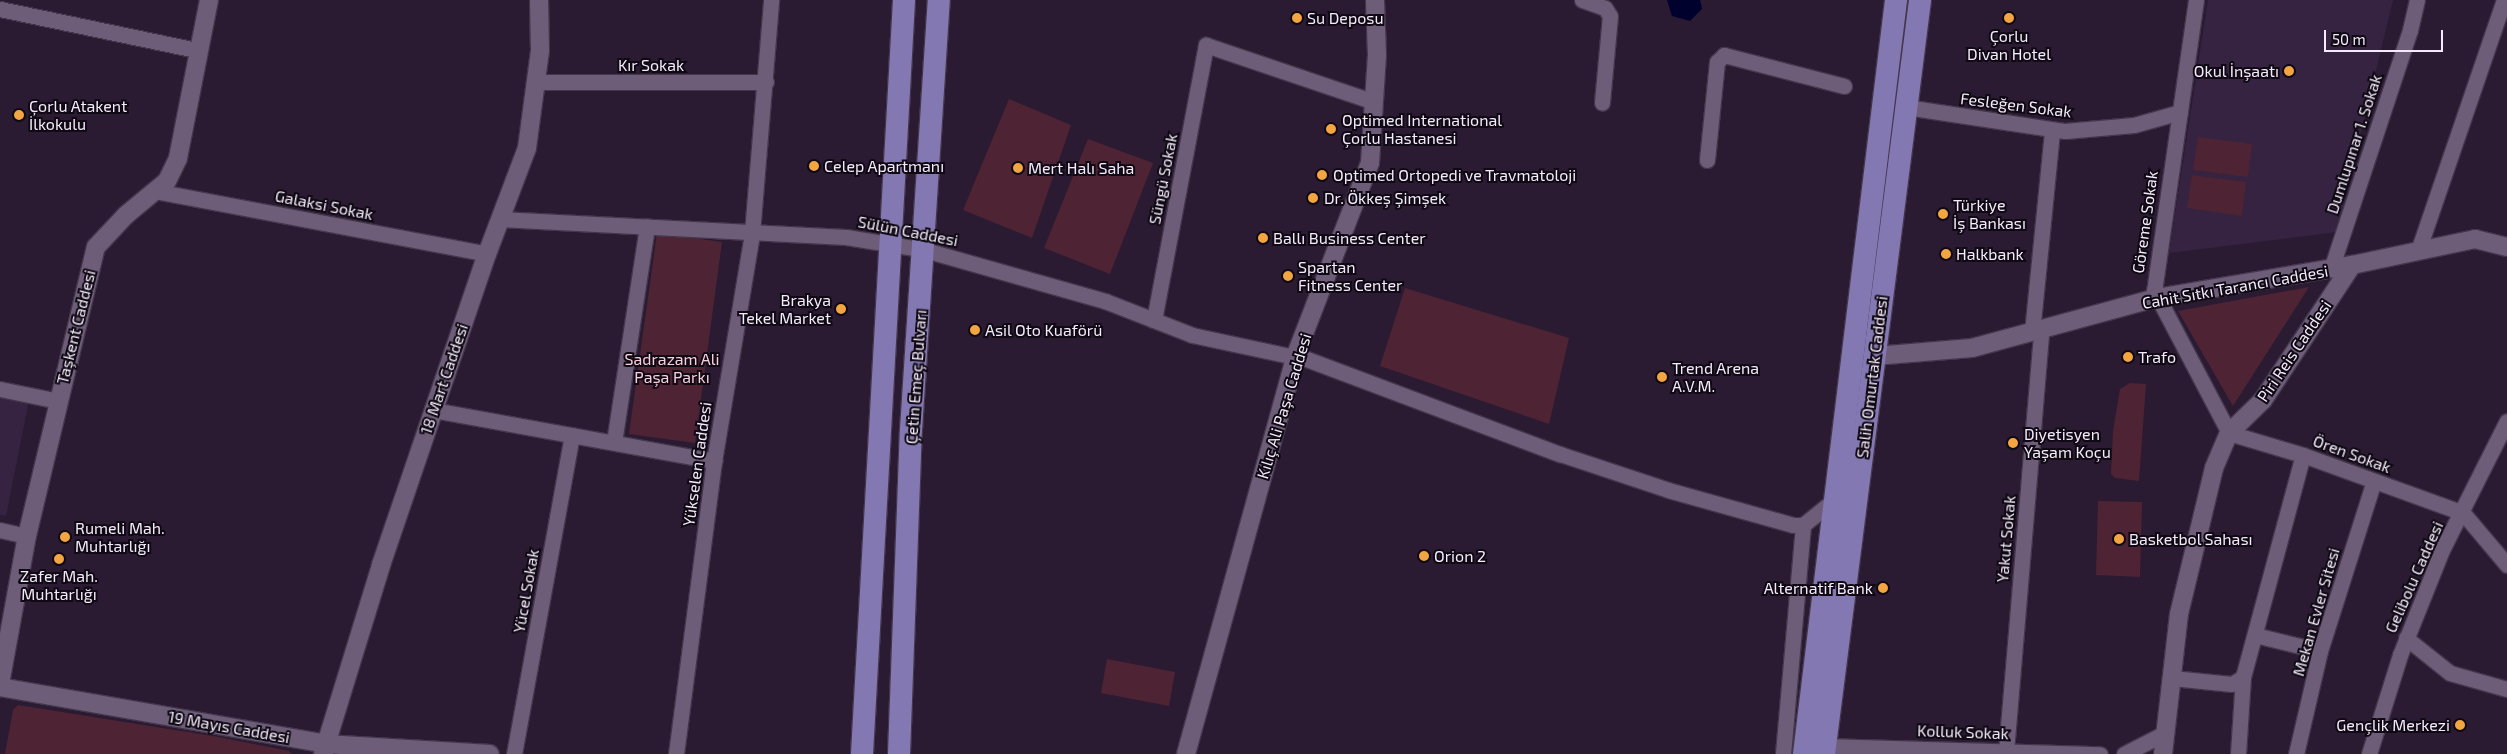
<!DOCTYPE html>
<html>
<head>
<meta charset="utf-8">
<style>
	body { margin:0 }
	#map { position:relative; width:2507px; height:754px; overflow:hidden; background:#2a1b33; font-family:"Exo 2",sans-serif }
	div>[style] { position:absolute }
	.built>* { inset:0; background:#352341 }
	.green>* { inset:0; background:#4e2333 }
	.water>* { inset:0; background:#00012d }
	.roads { filter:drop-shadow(1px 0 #44374c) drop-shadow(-1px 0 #44374c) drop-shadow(0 1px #44374c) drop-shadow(0 -1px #44374c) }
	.minor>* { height:15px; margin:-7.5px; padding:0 7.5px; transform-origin:7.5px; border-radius:7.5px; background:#6d5d79 }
	.tertiary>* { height:18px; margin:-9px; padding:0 9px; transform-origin:9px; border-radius:9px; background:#6d5d79 }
	.primary>* { height:22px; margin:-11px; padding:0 11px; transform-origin:11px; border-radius:11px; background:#8478b3 }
	.dots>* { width:14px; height:14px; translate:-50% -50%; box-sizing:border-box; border:2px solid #0f0913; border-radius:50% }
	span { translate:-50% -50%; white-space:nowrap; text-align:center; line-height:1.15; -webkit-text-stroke:4px #0f0913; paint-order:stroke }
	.poi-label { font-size:16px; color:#f4eafb }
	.left { translate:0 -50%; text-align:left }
	.right { translate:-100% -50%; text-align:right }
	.street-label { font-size:16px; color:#f4eafb }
	.park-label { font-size:16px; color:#f8cfdb }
	.scale { position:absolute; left:2324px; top:30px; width:119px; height:22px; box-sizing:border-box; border:2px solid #f4eafb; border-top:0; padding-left:6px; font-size:15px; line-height:18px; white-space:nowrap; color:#f4eafb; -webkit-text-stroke:4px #0f0913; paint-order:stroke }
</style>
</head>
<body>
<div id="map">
	<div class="built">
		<div style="clip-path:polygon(2208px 0,2393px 0,2337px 232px,2169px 253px)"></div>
		<div style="clip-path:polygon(0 394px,29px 400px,6px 516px,0 515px)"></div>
	</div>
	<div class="green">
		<div style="clip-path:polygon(1009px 99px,1071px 125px,1032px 238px,963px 210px)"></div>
		<div style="clip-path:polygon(2198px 137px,2252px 144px,2248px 177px,2193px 170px)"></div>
		<div style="clip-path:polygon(1088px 139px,1153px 163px,1110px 274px,1044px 248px)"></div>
		<div style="clip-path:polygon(2192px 175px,2246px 182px,2242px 216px,2187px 208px)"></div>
		<div style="clip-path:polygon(657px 233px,722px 242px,695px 443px,629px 434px)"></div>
		<div style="clip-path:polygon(2309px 287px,2233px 406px,2178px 311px)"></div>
		<div style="clip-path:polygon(1405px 288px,1569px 338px,1549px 424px,1380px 366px)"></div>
		<div style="clip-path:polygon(2130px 383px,2146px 384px,2139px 481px,2115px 478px,2111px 474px,2113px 431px,2120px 389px)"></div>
		<div style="clip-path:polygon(2098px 501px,2142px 502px,2140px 577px,2096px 575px)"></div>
		<div style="clip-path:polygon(1107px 659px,1175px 672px,1169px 706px,1101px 693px)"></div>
		<div style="clip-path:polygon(18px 705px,219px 737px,289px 751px,292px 754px,5px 754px,13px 710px)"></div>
	</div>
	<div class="water">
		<div style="clip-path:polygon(1667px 0,1700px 0,1702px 9px,1690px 21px,1672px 16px)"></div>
	</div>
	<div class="roads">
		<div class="minor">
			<div style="left:1582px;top:0;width:24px;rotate:19deg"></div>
			<div style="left:1605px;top:8px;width:9px;rotate:58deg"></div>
			<div style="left:1610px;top:16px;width:87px;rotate:95.3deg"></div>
			<div style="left:2196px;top:0;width:293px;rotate:98.2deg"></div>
			<div style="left:2154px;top:290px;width:161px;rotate:62.3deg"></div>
			<div style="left:2229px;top:433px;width:77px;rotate:16.6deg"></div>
			<div style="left:2303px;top:455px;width:170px;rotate:19.9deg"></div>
			<div style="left:2463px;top:513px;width:68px;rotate:49.8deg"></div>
			<div style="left:0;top:9px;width:201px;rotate:11.8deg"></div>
			<div style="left:536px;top:82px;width:230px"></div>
			<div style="left:1906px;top:107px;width:161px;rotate:8.6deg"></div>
			<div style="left:2065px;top:131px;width:69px;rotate:-5deg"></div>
			<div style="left:2134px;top:125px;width:48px;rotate:-15.8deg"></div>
			<div style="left:1707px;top:160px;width:99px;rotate:-84.2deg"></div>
			<div style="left:1717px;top:62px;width:10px;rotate:-45deg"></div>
			<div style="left:1724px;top:55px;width:124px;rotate:14.5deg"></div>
			<div style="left:155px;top:191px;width:338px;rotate:10.7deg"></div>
			<div style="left:500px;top:219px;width:346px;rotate:3deg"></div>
			<div style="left:846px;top:237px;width:80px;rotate:9.3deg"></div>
			<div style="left:925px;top:250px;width:187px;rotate:15.8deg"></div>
			<div style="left:1105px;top:301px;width:93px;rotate:21.3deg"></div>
			<div style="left:1192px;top:335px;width:105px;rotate:12.1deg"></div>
			<div style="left:2418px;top:251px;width:265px;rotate:-71.1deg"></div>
			<div style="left:2331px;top:269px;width:252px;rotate:-71.7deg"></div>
			<div style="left:2410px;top:30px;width:31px;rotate:-77deg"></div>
			<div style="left:1154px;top:320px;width:280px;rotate:-79.3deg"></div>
			<div style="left:1206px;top:45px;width:177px;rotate:18.7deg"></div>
			<div style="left:2032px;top:332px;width:203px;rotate:-84.3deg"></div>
			<div style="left:1296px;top:355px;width:282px;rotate:20.6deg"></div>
			<div style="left:1560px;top:454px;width:114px;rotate:18.4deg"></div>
			<div style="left:1668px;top:490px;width:130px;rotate:15.6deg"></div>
			<div style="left:1793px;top:525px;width:10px"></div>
			<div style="left:1803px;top:525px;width:38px;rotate:-39deg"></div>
			<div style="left:0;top:389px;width:59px;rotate:11.7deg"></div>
			<div style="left:433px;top:410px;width:286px;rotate:10.3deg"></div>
			<div style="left:614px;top:442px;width:218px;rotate:-81.3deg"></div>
			<div style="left:0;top:530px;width:28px;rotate:13deg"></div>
			<div style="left:2255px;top:635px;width:67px;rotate:13.8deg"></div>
			<div style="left:2406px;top:638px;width:56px;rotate:38.5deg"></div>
			<div style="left:2450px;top:673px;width:59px;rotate:15.7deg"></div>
			<div style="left:2172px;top:678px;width:60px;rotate:5.7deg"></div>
			<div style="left:2232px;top:684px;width:13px;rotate:-32deg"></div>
			<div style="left:2243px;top:677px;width:230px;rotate:-74.9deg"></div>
			<div style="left:1825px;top:746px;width:275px;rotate:1.7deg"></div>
			<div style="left:2006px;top:751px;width:421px;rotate:-85.2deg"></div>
			<div style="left:514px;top:754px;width:324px;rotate:-79.7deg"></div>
			<div style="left:676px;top:754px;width:295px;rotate:-82.6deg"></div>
			<div style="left:714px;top:461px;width:231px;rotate:-80.5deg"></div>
			<div style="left:752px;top:233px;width:234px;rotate:-85.3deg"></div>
			<div style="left:1783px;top:754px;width:230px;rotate:-85deg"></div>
			<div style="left:2124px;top:754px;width:46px;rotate:-27.1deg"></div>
			<div style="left:2238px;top:754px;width:77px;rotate:-86.3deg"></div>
			<div style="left:2296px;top:754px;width:106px;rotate:-76.9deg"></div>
			<div style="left:2320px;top:651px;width:178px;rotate:-72.4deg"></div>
			<div style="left:2369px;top:754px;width:104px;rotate:-72.6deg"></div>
			<div style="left:2400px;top:655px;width:113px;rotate:-68.2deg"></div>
			<div style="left:2442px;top:550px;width:144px;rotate:-63.3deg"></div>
		</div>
		<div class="tertiary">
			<div style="left:1875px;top:356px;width:97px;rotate:-4.7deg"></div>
			<div style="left:1972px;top:348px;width:191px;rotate:-15.2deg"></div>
			<div style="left:2156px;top:298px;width:199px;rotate:-9.6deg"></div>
			<div style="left:2352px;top:265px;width:126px;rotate:-11.9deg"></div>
			<div style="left:2475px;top:239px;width:33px;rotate:14deg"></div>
			<div style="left:0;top:684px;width:150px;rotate:-79.7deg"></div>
			<div style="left:27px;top:536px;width:297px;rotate:-76.6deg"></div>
			<div style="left:96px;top:247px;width:44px;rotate:-46.8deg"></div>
			<div style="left:126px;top:215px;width:53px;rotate:-39.7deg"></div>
			<div style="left:167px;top:181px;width:25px;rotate:-64deg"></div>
			<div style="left:178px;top:158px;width:161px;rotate:-78.9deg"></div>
			<div style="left:0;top:687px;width:331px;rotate:9.9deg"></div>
			<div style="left:326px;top:744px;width:164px;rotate:3.5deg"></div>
			<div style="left:323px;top:754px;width:198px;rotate:-72.9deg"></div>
			<div style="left:381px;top:565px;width:329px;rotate:-71.2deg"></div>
			<div style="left:487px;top:254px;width:113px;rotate:-69.3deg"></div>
			<div style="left:527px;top:148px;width:98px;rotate:-82.4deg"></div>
			<div style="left:540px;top:51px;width:51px;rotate:-91.1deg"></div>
			<div style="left:1186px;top:754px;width:412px;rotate:-74.6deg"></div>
			<div style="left:1295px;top:357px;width:208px;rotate:-68.9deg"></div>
			<div style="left:1370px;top:163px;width:108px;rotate:-86.3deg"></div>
			<div style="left:1377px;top:55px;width:55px;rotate:-92.1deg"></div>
			<div style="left:2163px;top:754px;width:141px;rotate:-83.5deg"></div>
			<div style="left:2179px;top:614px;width:150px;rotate:-76.5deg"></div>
			<div style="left:2214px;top:468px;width:38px;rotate:-67deg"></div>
			<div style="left:2229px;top:433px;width:47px;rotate:-44.1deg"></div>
			<div style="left:2263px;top:400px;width:162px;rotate:-56.6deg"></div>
		</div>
		<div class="primary">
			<div style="left:862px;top:754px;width:755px;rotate:-86.81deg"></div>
			<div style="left:899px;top:754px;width:324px;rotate:-87.9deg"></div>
			<div style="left:911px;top:430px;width:431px;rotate:-86.3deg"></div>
			<div style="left:1804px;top:754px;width:760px;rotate:-83.04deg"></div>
			<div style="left:1824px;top:754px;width:760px;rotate:-82.74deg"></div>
		</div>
	</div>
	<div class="dots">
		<div style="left:1297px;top:18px;background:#f2a541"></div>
		<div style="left:2009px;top:18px;background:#f2a541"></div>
		<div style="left:2289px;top:71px;background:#f2a541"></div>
		<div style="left:19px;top:115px;background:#f2a541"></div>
		<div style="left:1331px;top:129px;background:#f2a541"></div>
		<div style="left:814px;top:166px;background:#f2a541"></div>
		<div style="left:1018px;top:168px;background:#f2a541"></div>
		<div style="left:1322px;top:175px;background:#f2a541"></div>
		<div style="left:1313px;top:198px;background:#f2a541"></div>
		<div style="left:1943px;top:214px;background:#f2a541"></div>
		<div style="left:1263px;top:238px;background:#f2a541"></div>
		<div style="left:1946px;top:254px;background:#f2a541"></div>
		<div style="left:1288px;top:276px;background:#f2a541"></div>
		<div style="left:841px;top:309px;background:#f2a541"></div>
		<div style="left:975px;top:330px;background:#f2a541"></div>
		<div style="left:2128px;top:357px;background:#f2a541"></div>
		<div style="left:1662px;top:377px;background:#f2a541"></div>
		<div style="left:2013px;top:443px;background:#f2a541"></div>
		<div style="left:65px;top:537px;background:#f2a541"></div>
		<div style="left:2119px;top:539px;background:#f2a541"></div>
		<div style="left:1424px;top:556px;background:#f2a541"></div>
		<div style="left:59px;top:559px;background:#f2a541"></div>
		<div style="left:1883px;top:588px;background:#f2a541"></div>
		<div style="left:2460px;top:725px;background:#f2a541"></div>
	</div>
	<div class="poi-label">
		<span class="left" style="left:1307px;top:18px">Su Deposu</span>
		<span style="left:2009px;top:45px">Çorlu<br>Divan Hotel</span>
		<span class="right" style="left:2279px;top:71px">Okul İnşaatı</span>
		<span class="left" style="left:29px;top:115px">Çorlu Atakent<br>İlkokulu</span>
		<span class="left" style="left:1342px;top:129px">Optimed International<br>Çorlu Hastanesi</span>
		<span class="left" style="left:824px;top:166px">Celep Apartmanı</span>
		<span class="left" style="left:1028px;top:168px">Mert Halı Saha</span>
		<span class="left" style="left:1333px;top:175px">Optimed Ortopedi ve Travmatoloji</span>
		<span class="left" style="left:1324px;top:198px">Dr. Ökkeş Şimşek</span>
		<span class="left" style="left:1953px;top:214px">Türkiye<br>İş Bankası</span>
		<span class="left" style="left:1273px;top:238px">Ballı Business Center</span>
		<span class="left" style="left:1956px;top:254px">Halkbank</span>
		<span class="left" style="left:1298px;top:276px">Spartan<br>Fitness Center</span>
		<span class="right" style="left:831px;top:309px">Brakya<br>Tekel Market</span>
		<span class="left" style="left:985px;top:330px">Asil Oto Kuaförü</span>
		<span class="left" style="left:2138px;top:357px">Trafo</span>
		<span class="left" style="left:1672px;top:377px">Trend Arena<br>A.V.M.</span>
		<span class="left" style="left:2024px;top:443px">Diyetisyen<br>Yaşam Koçu</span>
		<span class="left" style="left:75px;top:537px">Rumeli Mah.<br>Muhtarlığı</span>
		<span class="left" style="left:2129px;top:539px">Basketbol Sahası</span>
		<span class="left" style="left:1434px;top:556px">Orion 2</span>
		<span style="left:59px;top:585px">Zafer Mah.<br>Muhtarlığı</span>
		<span class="right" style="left:1873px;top:588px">Alternatif Bank</span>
		<span class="right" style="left:2450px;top:725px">Gençlik Merkezi</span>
	</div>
	<div class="street-label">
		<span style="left:651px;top:65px">Kır Sokak</span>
		<span style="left:2016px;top:105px;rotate:7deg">Fesleğen Sokak</span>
		<span style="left:2354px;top:144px;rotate:-72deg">Dumlupınar 1. Sokak</span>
		<span style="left:1163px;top:179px;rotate:-79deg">Süngü Sokak</span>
		<span style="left:324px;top:205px;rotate:11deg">Galaksi Sokak</span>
		<span style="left:2145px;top:222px;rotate:-82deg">Göreme Sokak</span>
		<span style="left:908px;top:231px;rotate:11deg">Sülün Caddesi</span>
		<span style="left:2235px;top:287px;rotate:-10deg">Cahit Sıtkı Tarancı Caddesi</span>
		<span style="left:76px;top:327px;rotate:-76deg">Taşkent Caddesi</span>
		<span style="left:2294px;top:351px;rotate:-56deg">Piri Reis Caddesi</span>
		<span style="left:916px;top:377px;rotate:-86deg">Çetin Emeç Bulvarı</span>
		<span style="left:1872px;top:377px;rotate:-83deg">Salih Omurtak Caddesi</span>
		<span style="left:444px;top:379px;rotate:-71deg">18 Mart Caddesi</span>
		<span style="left:1284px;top:406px;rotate:-73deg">Kılıç Ali Paşa Caddesi</span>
		<span style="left:2352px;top:454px;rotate:20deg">Ören Sokak</span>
		<span style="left:697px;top:464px;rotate:-82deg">Yükselen Caddesi</span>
		<span style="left:2006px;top:539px;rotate:-85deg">Yakut Sokak</span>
		<span style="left:2414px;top:577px;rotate:-66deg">Gelibolu Caddesi</span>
		<span style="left:526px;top:591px;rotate:-80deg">Yücel Sokak</span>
		<span style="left:2316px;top:612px;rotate:-74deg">Mekan Evler Sitesi</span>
		<span style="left:229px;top:727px;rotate:10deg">19 Mayıs Caddesi</span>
		<span style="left:1963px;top:732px;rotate:2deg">Kolluk Sokak</span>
	</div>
	<div class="park-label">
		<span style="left:672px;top:368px">Sadrazam Ali<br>Paşa Parkı</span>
	</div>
	<div class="scale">50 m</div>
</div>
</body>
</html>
